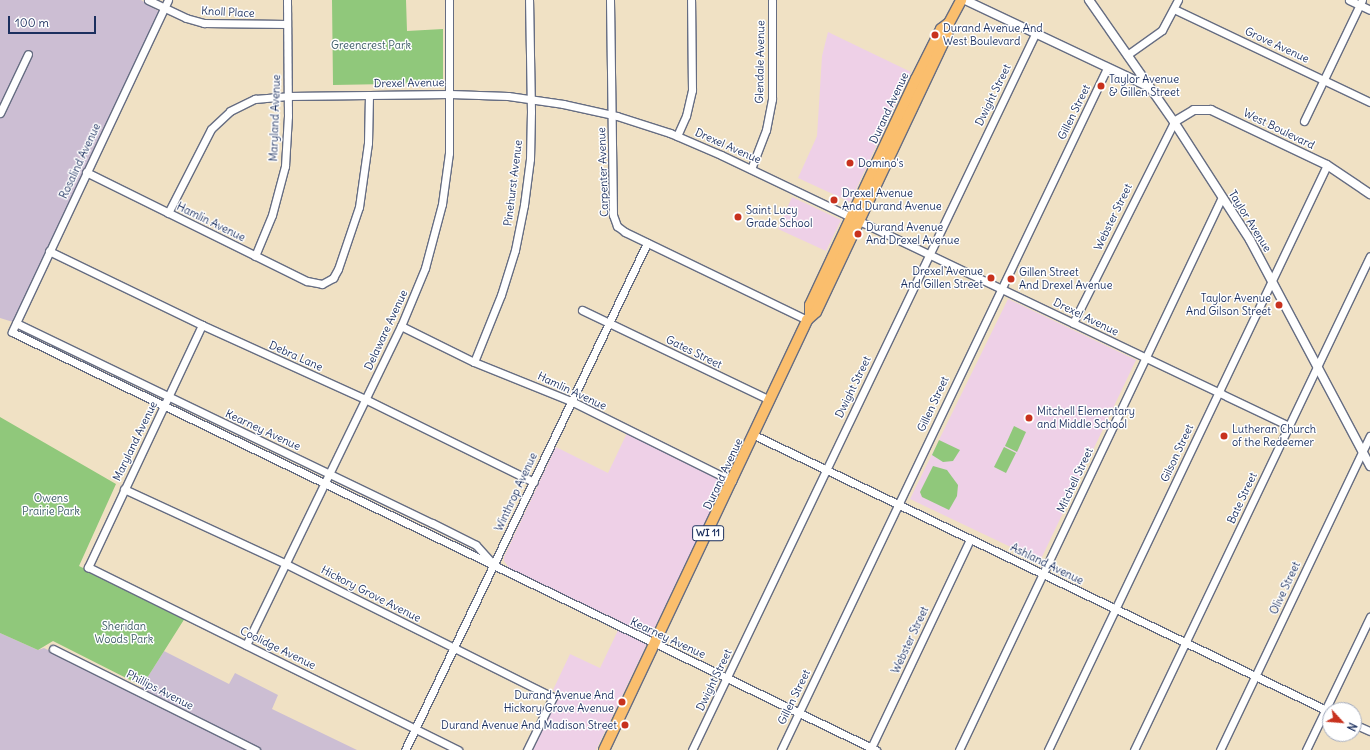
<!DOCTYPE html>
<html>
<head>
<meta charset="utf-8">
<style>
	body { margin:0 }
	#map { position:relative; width:1370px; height:750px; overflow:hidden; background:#f0e1c4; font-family:Delius,sans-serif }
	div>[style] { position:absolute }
	.built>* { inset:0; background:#eed0e7 }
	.industrial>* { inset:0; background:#ccbed3 }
	.green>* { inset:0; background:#90c87b }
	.roads { filter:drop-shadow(1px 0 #666d82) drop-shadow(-1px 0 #666d82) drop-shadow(0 1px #666d82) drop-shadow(0 -1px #666d82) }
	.minor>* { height:7px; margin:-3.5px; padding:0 3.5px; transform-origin:3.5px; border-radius:3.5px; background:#fff }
	.tertiary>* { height:8px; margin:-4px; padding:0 4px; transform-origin:4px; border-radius:4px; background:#fff }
	.primary>* { height:10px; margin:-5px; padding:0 5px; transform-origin:5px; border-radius:5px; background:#fabe6d }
	.dots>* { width:11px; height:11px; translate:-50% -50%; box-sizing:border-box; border:2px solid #fff; border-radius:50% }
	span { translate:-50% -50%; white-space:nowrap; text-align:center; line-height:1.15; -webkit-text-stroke:3px #fff; paint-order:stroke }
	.shield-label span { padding:1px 3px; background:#fff; border:1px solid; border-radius:3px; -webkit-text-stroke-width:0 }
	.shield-label { font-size:10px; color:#1b2f5e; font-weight:700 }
	.street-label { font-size:11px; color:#1b2f5e }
	.poi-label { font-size:11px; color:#1b2f5e }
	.left { translate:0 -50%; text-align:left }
	.right { translate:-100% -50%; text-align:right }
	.park-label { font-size:11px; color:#3e5d67 }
	.north { position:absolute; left:1322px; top:702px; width:40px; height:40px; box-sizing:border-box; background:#fff; border:1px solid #a4acbf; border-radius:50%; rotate:116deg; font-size:11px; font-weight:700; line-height:16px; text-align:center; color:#1b2f5e }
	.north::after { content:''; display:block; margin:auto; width:14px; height:18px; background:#c8321e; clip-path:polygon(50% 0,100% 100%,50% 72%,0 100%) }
	.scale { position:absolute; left:8px; top:16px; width:88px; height:18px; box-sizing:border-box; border:2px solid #1b2f5e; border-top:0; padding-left:5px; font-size:12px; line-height:14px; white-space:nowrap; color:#1b2f5e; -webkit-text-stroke:3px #fff; paint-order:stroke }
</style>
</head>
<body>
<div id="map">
	<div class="built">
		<div style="clip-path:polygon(828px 32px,911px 72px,850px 202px,798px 178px,817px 136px,822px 56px)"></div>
		<div style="clip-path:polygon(792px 197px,841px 220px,826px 251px,778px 229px)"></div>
		<div style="clip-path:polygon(1008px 299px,1136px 360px,1040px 561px,910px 499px)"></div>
		<div style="clip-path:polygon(627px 433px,719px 478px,723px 482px,722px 487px,596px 750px,533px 750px,559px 694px,553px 690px,570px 654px,600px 668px,622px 622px,511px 570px,504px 561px,504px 557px,556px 447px,608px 473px)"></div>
	</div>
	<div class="industrial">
		<div style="clip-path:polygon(0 0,141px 0,160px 12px,13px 322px,0 318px)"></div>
		<div style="clip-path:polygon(0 633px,38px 650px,44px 648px,137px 694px,164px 651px,229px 684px,235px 673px,278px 695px,272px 709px,357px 750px,0 750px)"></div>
	</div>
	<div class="green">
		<div style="clip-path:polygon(332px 0,406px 0,407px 31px,443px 29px,443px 83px,333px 85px)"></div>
		<div style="clip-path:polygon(0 417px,116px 484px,79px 566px,185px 618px,142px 686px,53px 641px,38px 650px,0 633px)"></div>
		<div style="clip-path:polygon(1014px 426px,1026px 432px,1017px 452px,1005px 446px)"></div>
		<div style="clip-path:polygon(939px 440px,960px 450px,953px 461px,943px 462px,932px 455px)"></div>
		<div style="clip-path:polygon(1004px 447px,1016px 453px,1006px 473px,994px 467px)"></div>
		<div style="clip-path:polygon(933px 466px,947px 470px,958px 485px,957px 496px,949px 510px,922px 497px,920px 492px)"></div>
	</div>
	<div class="roads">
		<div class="minor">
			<div style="left:148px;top:0;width:42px;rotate:25.3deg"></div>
			<div style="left:186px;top:18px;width:19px;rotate:16deg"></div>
			<div style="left:204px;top:23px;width:83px;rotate:0.7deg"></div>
			<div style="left:168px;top:0;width:367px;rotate:115.2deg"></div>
			<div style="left:12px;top:332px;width:960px;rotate:25.82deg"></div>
			<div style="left:610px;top:0;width:215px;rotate:89.2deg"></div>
			<div style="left:613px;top:215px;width:12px;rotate:70deg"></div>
			<div style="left:617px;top:226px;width:10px;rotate:37deg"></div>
			<div style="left:625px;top:232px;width:202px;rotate:25.8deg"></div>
			<div style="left:1349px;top:0;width:23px;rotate:25deg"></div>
			<div style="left:1174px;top:9px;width:217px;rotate:25.4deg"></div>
			<div style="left:1127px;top:55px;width:43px;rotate:-35.5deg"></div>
			<div style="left:1162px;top:30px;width:34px;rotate:-62deg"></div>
			<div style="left:0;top:113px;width:65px;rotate:-64.6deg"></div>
			<div style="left:1304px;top:121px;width:134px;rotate:-64.4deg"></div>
			<div style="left:677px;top:136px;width:22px;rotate:-66deg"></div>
			<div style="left:686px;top:116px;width:27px;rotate:-77deg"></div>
			<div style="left:692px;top:90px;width:90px;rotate:-90.6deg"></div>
			<div style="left:751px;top:169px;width:42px;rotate:-69deg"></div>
			<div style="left:766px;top:130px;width:32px;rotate:-79deg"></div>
			<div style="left:772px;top:99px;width:99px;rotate:-90deg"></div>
			<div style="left:86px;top:172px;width:246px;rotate:26.3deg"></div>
			<div style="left:307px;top:281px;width:15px;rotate:11deg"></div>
			<div style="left:322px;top:284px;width:13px;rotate:-29deg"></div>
			<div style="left:333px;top:278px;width:10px;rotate:-61deg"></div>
			<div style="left:338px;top:269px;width:65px;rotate:-71.3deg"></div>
			<div style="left:359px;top:207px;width:65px;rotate:-82deg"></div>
			<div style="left:368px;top:143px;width:48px;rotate:-88.8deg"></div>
			<div style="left:168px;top:213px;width:94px;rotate:-62.9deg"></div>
			<div style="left:211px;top:129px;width:26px;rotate:-43deg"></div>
			<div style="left:230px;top:111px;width:28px;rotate:-26deg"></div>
			<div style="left:255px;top:99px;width:33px;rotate:-5deg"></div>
			<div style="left:288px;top:96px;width:162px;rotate:-0.7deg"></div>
			<div style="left:450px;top:94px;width:58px;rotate:2deg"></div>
			<div style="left:508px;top:96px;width:56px;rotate:8.3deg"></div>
			<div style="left:563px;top:104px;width:55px;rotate:12.5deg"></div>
			<div style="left:617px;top:116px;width:56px;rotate:17.8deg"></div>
			<div style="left:670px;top:133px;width:56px;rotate:23.3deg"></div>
			<div style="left:721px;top:155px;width:629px;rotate:25.51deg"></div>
			<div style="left:49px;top:251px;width:170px;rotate:25.8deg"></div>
			<div style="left:202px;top:325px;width:179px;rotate:24.4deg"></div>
			<div style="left:365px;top:399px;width:188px;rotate:26.2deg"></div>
			<div style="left:255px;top:256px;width:44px;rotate:-67.5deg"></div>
			<div style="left:272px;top:215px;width:51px;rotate:-75.1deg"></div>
			<div style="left:285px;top:166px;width:50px;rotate:-86.6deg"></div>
			<div style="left:288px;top:116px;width:116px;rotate:-90.5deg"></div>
			<div style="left:582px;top:310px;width:208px;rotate:25.6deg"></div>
			<div style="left:16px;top:323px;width:462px;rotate:25.7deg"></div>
			<div style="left:432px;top:523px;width:49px;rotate:26.6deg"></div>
			<div style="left:476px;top:545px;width:27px;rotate:48deg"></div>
			<div style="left:1073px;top:323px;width:225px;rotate:-63.3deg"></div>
			<div style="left:202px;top:325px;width:268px;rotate:115.2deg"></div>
			<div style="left:88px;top:567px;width:413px;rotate:26.3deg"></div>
			<div style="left:401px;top:326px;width:81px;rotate:26.3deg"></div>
			<div style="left:474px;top:362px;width:105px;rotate:21.9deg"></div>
			<div style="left:571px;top:401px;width:180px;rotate:26.4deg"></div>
			<div style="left:474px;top:362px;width:72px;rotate:-68.1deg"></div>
			<div style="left:501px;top:295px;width:47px;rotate:-72.7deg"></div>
			<div style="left:515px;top:250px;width:46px;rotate:-78.7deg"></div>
			<div style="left:524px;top:205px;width:46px;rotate:-82.6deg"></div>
			<div style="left:530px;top:159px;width:47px;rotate:-88.8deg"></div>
			<div style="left:531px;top:112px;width:112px;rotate:-91deg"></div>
			<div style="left:754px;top:435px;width:639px;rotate:25.68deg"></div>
			<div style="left:124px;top:489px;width:179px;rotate:24.8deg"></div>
			<div style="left:286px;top:564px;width:298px;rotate:26.5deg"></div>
			<div style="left:553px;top:697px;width:59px;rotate:116.1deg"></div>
			<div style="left:246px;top:645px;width:355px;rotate:-64.1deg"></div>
			<div style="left:401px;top:326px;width:63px;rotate:-67.5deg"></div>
			<div style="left:425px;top:268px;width:66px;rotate:-75.1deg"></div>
			<div style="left:442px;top:204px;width:51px;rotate:-82.2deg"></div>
			<div style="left:449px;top:153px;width:153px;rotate:-90deg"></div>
			<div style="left:53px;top:649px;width:227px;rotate:26.5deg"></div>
			<div style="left:1354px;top:724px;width:17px;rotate:24deg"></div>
			<div style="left:405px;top:750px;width:562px;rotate:-64.48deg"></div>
			<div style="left:692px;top:750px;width:794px;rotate:-64.4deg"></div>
			<div style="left:781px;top:750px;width:756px;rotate:-64.45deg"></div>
			<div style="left:870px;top:750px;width:233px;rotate:-64.6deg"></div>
			<div style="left:959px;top:750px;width:612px;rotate:-64.56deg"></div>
			<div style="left:1048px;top:750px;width:648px;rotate:-64.5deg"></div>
			<div style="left:1134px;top:750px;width:547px;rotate:-64.46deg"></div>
			<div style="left:1220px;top:750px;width:348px;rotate:-64.5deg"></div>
			<div style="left:1306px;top:750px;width:148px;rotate:-64.3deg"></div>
		</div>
		<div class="tertiary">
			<div style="left:965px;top:0;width:204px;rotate:25.3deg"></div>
			<div style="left:1089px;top:0;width:149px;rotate:55.1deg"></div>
			<div style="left:1174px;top:122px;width:140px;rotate:57.2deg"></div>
			<div style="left:1250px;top:240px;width:256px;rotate:62deg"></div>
			<div style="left:1174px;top:122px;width:23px;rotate:-31deg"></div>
			<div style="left:1194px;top:110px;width:17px"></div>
			<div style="left:1211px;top:110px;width:128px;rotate:25.4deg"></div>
			<div style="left:1327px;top:165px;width:52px;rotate:34deg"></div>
		</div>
		<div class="primary">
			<div style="left:810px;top:315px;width:10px;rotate:-90deg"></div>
			<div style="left:810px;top:305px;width:250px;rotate:-64.9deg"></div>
			<div style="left:916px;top:79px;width:56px;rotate:-63.4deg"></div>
			<div style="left:941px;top:29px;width:10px;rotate:-37deg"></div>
			<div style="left:949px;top:23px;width:26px;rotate:-62deg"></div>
			<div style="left:604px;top:750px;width:476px;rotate:-64.7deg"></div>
			<div style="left:807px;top:320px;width:12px;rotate:-42deg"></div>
			<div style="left:816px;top:312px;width:306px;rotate:-64.7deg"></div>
			<div style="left:947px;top:35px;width:12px;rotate:-81deg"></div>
		</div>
	</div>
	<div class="dots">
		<div style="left:935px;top:35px;background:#c8321e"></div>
		<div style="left:1101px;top:86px;background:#c8321e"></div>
		<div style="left:850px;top:163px;background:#c8321e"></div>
		<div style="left:834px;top:200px;background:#c8321e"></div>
		<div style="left:738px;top:217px;background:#c8321e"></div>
		<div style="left:858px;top:234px;background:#c8321e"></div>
		<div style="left:991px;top:278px;background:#c8321e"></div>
		<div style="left:1011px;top:279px;background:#c8321e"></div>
		<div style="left:1279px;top:305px;background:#c8321e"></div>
		<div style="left:1029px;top:418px;background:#c8321e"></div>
		<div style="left:1224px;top:436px;background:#c8321e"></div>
		<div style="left:622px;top:702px;background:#c8321e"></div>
		<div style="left:625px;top:725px;background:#c8321e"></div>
	</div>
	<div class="shield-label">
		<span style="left:708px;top:533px">WI 11</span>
	</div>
	<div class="street-label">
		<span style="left:228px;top:12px;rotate:3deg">Knoll Place</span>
		<span style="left:1277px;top:45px;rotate:25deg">Grove Avenue</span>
		<span style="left:760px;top:62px;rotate:-89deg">Glendale Avenue</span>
		<span style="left:409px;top:83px;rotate:-1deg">Drexel Avenue</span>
		<span style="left:993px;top:95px;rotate:-64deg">Dwight Street</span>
		<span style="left:889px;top:108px;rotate:-65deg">Durand Avenue</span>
		<span style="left:1074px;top:112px;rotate:-64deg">Gillen Street</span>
		<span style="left:275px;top:118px;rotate:-88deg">Maryland Avenue</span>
		<span style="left:1279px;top:129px;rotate:26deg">West Boulevard</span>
		<span style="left:728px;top:146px;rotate:24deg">Drexel Avenue</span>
		<span style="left:80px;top:161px;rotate:-65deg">Rosalind Avenue</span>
		<span style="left:603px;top:172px;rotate:-92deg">Carpenter Avenue</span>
		<span style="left:513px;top:183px;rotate:-83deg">Pinehurst Avenue</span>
		<span style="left:1113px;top:217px;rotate:-64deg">Webster Street</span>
		<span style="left:1250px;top:221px;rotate:58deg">Taylor Avenue</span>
		<span style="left:211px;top:222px;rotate:26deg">Hamlin Avenue</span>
		<span style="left:1086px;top:317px;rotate:26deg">Drexel Avenue</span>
		<span style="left:386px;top:330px;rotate:-65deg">Delaware Avenue</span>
		<span style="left:694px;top:352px;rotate:26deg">Gates Street</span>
		<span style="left:296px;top:356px;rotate:24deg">Debra Lane</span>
		<span style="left:853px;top:387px;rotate:-64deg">Dwight Street</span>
		<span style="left:572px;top:391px;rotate:25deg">Hamlin Avenue</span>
		<span style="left:933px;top:404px;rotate:-65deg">Gillen Street</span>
		<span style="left:263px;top:430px;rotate:25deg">Kearney Avenue</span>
		<span style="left:135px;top:441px;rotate:-64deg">Maryland Avenue</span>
		<span style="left:1177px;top:453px;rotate:-65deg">Gilson Street</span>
		<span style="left:723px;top:474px;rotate:-65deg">Durand Avenue</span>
		<span style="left:1075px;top:480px;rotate:-65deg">Mitchell Street</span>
		<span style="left:516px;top:492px;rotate:-65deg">Winthrop Avenue</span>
		<span style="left:1242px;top:498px;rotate:-65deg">Bate Street</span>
		<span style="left:1047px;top:564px;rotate:26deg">Ashland Avenue</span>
		<span style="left:1285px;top:588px;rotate:-65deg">Olive Street</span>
		<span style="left:371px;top:594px;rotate:27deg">Hickory Grove Avenue</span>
		<span style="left:668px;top:638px;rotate:25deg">Kearney Avenue</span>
		<span style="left:910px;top:640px;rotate:-65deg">Webster Street</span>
		<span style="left:278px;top:648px;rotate:26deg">Coolidge Avenue</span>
		<span style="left:714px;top:680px;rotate:-64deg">Dwight Street</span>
		<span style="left:160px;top:690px;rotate:27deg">Phillips Avenue</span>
		<span style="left:794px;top:697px;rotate:-64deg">Gillen Street</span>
	</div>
	<div class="poi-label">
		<span class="left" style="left:943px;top:35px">Durand Avenue And<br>West Boulevard</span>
		<span class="left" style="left:1109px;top:86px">Taylor Avenue<br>&amp; Gillen Street</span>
		<span class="left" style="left:858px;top:163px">Domino's</span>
		<span class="left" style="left:842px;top:200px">Drexel Avenue<br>And Durand Avenue</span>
		<span class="left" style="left:746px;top:217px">Saint Lucy<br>Grade School</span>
		<span class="left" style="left:866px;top:234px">Durand Avenue<br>And Drexel Avenue</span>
		<span class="right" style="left:983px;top:278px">Drexel Avenue<br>And Gillen Street</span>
		<span class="left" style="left:1019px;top:279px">Gillen Street<br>And Drexel Avenue</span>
		<span class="right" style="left:1271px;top:305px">Taylor Avenue<br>And Gilson Street</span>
		<span class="left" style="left:1037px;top:418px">Mitchell Elementary<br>and Middle School</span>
		<span class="left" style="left:1232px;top:436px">Lutheran Church<br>of the Redeemer</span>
		<span class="right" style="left:614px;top:702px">Durand Avenue And<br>Hickory Grove Avenue</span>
		<span class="right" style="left:617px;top:725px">Durand Avenue And Madison Street</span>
	</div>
	<div class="park-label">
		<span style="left:371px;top:45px">Greencrest Park</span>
		<span style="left:51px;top:505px">Owens<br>Prairie Park</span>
		<span style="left:124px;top:633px">Sheridan<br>Woods Park</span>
	</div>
	<div class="north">N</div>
	<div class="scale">100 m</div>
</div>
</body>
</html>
